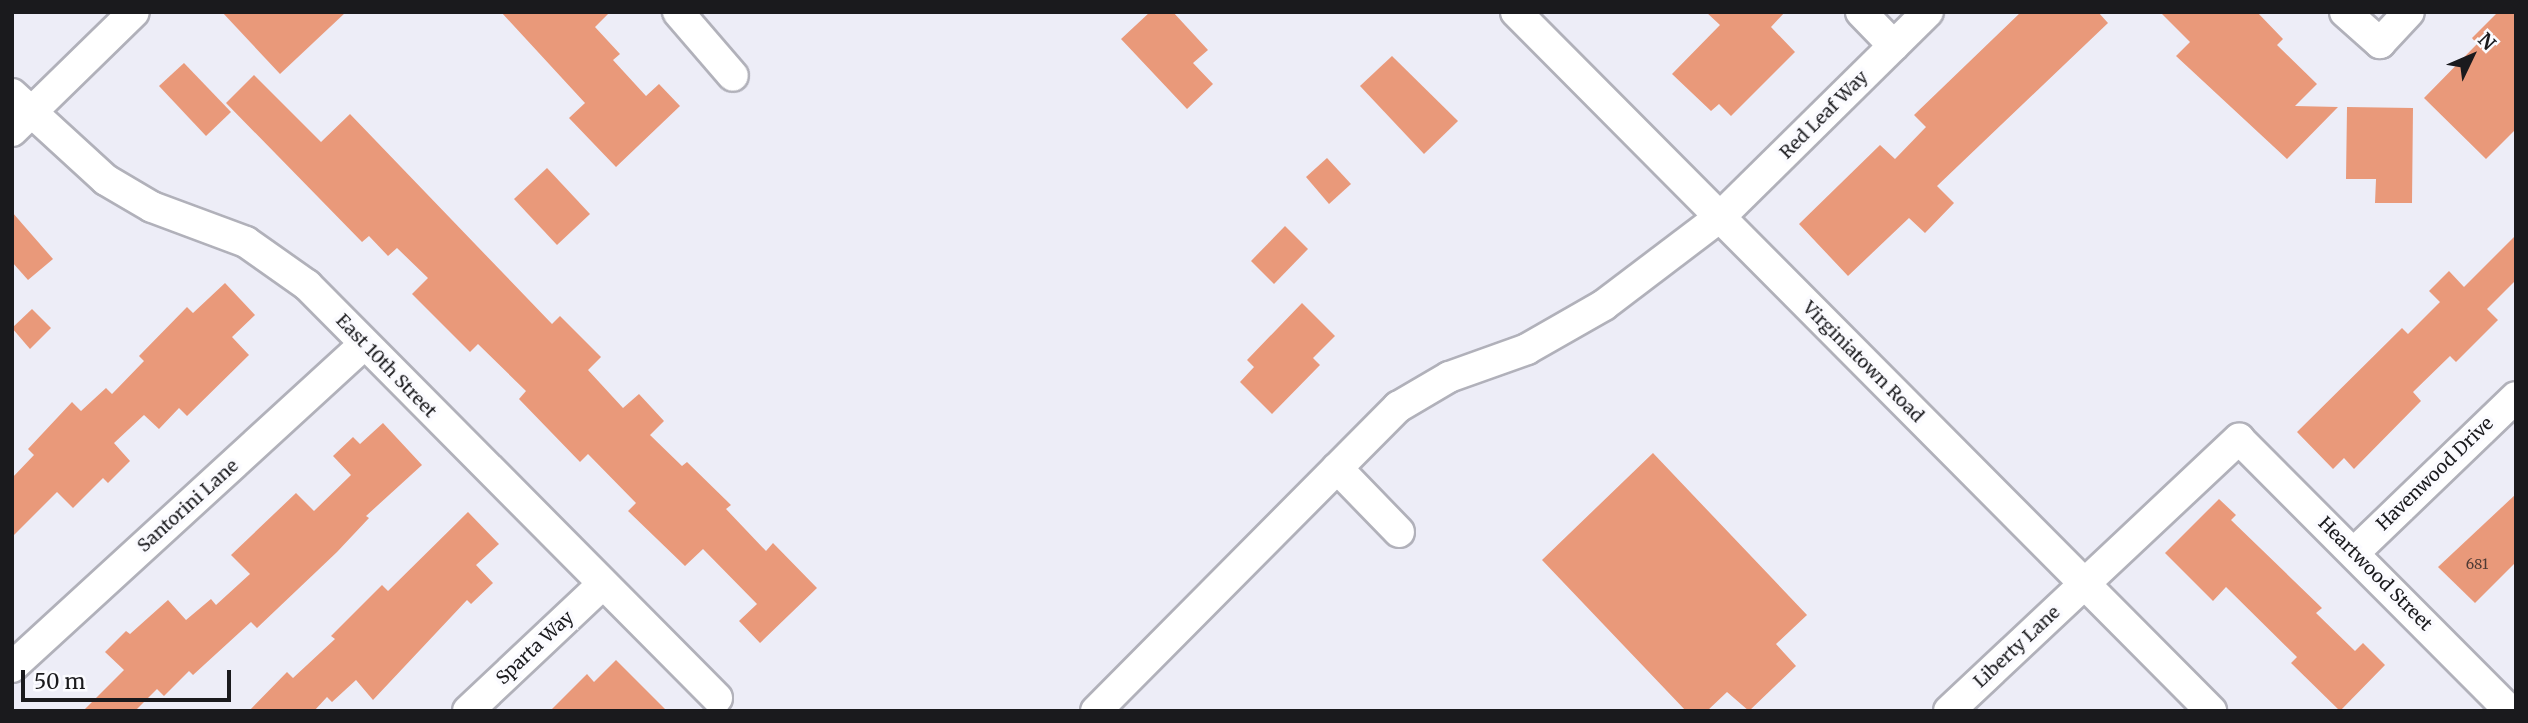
<!DOCTYPE html>
<html>
<head>
<meta charset="utf-8">
<style>
	body { margin:0 }
	#map { position:relative; width:2528px; height:723px; overflow:hidden; background:#ededf7; font-family:Merriweather,serif }
	div>[style] { position:absolute }
	.building>* { inset:0; background:#e9997a }
	.roads { filter:drop-shadow(2px 0 #b1b1ba) drop-shadow(-2px 0 #b1b1ba) drop-shadow(0 2px #b1b1ba) drop-shadow(0 -2px #b1b1ba) }
	.minor>* { height:30px; margin:-15px; padding:0 15px; transform-origin:15px; border-radius:15px; background:#fff }
	span { translate:-50% -50%; white-space:nowrap; text-align:center; line-height:1.15; -webkit-text-stroke:7px #fbfbff; paint-order:stroke }
	.number-label { font-size:14px; color:#4e3a34 }
	.number-label span { -webkit-text-stroke-width:0 }
	.street-label { font-size:18px; color:#1a1a1d }
	.frame { position:absolute; inset:0; border:14px solid #1a1a1d; pointer-events:none }
	.north { position:absolute; left:2437px; top:21px; width:70px; height:70px; -webkit-text-stroke:5px #fbfbff; paint-order:stroke; rotate:46deg; font-size:19px; font-weight:700; line-height:28px; text-align:center; color:#1a1a1d }
	.north::after { content:''; display:block; margin:auto; width:24px; height:32px; background:#1a1a1d; clip-path:polygon(50% 0,100% 100%,50% 72%,0 100%) }
	.scale { position:absolute; left:21px; top:670px; width:210px; height:32px; box-sizing:border-box; border:4px solid #1a1a1d; border-top:0; padding-left:9px; font-size:21px; line-height:24px; white-space:nowrap; color:#1a1a1d; -webkit-text-stroke:5px #fbfbff; paint-order:stroke }
</style>
</head>
<body>
<div id="map">
	<div class="building">
		<div style="clip-path:polygon(222px 12px,346px 12px,280px 74px)"></div>
		<div style="clip-path:polygon(501px 12px,610px 12px,595px 27px,620px 54px,613px 60px,646px 96px,659px 84px,680px 106px,616px 167px,569px 118px,585px 103px)"></div>
		<div style="clip-path:polygon(1150px 12px,1173px 12px,1208px 50px,1193px 63px,1213px 84px,1187px 109px,1121px 39px)"></div>
		<div style="clip-path:polygon(1706px 12px,1785px 12px,1771px 27px,1795px 52px,1731px 116px,1719px 104px,1711px 111px,1672px 74px,1720px 25px)"></div>
		<div style="clip-path:polygon(2021px 12px,2098px 12px,2108px 23px,1937px 186px,1954px 203px,1925px 233px,1909px 218px,1848px 276px,1799px 224px,1880px 145px,1895px 159px,1926px 127px,1914px 115px)"></div>
		<div style="clip-path:polygon(2160px 12px,2257px 12px,2283px 39px,2277px 45px,2317px 84px,2295px 106px,2338px 107px,2287px 159px,2176px 56px,2190px 42px)"></div>
		<div style="clip-path:polygon(2498px 12px,2516px 12px,2516px 129px,2486px 159px,2424px 98px,2477px 44px,2472px 38px)"></div>
		<div style="clip-path:polygon(1392px 56px,1458px 121px,1424px 154px,1360px 86px)"></div>
		<div style="clip-path:polygon(184px 63px,231px 112px,206px 136px,159px 86px)"></div>
		<div style="clip-path:polygon(254px 75px,321px 142px,350px 114px,552px 324px,560px 316px,601px 357px,588px 370px,623px 408px,639px 394px,664px 421px,650px 435px,682px 466px,687px 462px,731px 505px,726px 509px,766px 551px,773px 543px,817px 588px,760px 643px,739px 621px,757px 604px,703px 549px,685px 566px,628px 511px,636px 503px,588px 454px,580px 462px,519px 399px,526px 391px,478px 344px,470px 352px,412px 294px,428px 278px,397px 248px,388px 256px,369px 236px,362px 242px,226px 103px)"></div>
		<div style="clip-path:polygon(2347px 107px,2413px 108px,2412px 203px,2375px 203px,2376px 179px,2346px 179px)"></div>
		<div style="clip-path:polygon(1327px 158px,1351px 184px,1329px 204px,1306px 177px)"></div>
		<div style="clip-path:polygon(547px 168px,590px 214px,557px 245px,514px 199px)"></div>
		<div style="clip-path:polygon(12px 212px,53px 259px,28px 280px,12px 262px)"></div>
		<div style="clip-path:polygon(1285px 226px,1308px 249px,1274px 284px,1251px 261px)"></div>
		<div style="clip-path:polygon(2516px 235px,2516px 280px,2487px 309px,2498px 320px,2456px 362px,2450px 356px,2413px 392px,2421px 401px,2354px 469px,2344px 458px,2333px 469px,2297px 432px,2402px 328px,2408px 334px,2440px 302px,2429px 291px,2449px 271px,2464px 287px)"></div>
		<div style="clip-path:polygon(225px 283px,255px 315px,232px 337px,249px 355px,187px 416px,179px 408px,159px 429px,144px 415px,114px 443px,130px 461px,108px 483px,103px 478px,73px 508px,57px 492px,12px 537px,12px 478px,34px 455px,28px 449px,72px 402px,81px 411px,106px 388px,112px 394px,144px 361px,139px 356px,187px 307px,193px 313px)"></div>
		<div style="clip-path:polygon(1302px 303px,1335px 336px,1313px 358px,1320px 365px,1272px 414px,1240px 382px,1254px 367px,1247px 360px)"></div>
		<div style="clip-path:polygon(32px 309px,51px 328px,30px 349px,12px 328px)"></div>
		<div style="clip-path:polygon(383px 423px,422px 465px,366px 516px,369px 518px,337px 552px,257px 628px,251px 622px,193px 675px,189px 671px,164px 696px,157px 689px,135px 711px,83px 711px,124px 670px,105px 652px,126px 631px,130px 634px,168px 600px,186px 620px,211px 599px,216px 605px,250px 574px,231px 555px,296px 493px,314px 511px,351px 475px,333px 456px,353px 437px,360px 444px)"></div>
		<div style="clip-path:polygon(1653px 453px,1807px 615px,1776px 644px,1796px 666px,1749px 711px,1727px 692px,1707px 711px,1686px 711px,1542px 560px)"></div>
		<div style="clip-path:polygon(2516px 494px,2516px 562px,2475px 603px,2438px 567px)"></div>
		<div style="clip-path:polygon(2219px 499px,2236px 515px,2231px 520px,2322px 608px,2316px 613px,2355px 651px,2363px 643px,2385px 665px,2340px 711px,2291px 663px,2297px 657px,2226px 587px,2213px 601px,2165px 553px)"></div>
		<div style="clip-path:polygon(468px 512px,499px 544px,476px 565px,493px 583px,471px 604px,467px 600px,373px 700px,356px 680px,332px 702px,327px 697px,314px 711px,249px 711px,287px 672px,293px 678px,335px 639px,331px 636px,382px 585px,388px 591px)"></div>
		<div style="clip-path:polygon(616px 660px,667px 711px,550px 711px,587px 674px,594px 682px)"></div>
	</div>
	<div class="roads">
		<div class="minor">
			<div style="left:678px;top:12px;width:84px;rotate:49.3deg"></div>
			<div style="left:1516px;top:12px;width:986px;rotate:45.16deg"></div>
			<div style="left:1861px;top:12px;width:47px;rotate:45.9deg"></div>
			<div style="left:2345px;top:12px;width:47px;rotate:41.5deg"></div>
			<div style="left:2380px;top:43px;width:42px;rotate:-46.9deg"></div>
			<div style="left:12px;top:94px;width:127px;rotate:42.5deg"></div>
			<div style="left:106px;top:180px;width:53px;rotate:30.4deg"></div>
			<div style="left:152px;top:207px;width:100px;rotate:20.4deg"></div>
			<div style="left:246px;top:242px;width:75px;rotate:35.2deg"></div>
			<div style="left:307px;top:285px;width:582px;rotate:45.21deg"></div>
			<div style="left:12px;top:131px;width:170px;rotate:-44.3deg"></div>
			<div style="left:1337px;top:468px;width:89px;rotate:45.9deg"></div>
			<div style="left:2355px;top:552px;width:223px;rotate:-43.9deg"></div>
			<div style="left:12px;top:667px;width:477px;rotate:-42.5deg"></div>
			<div style="left:468px;top:711px;width:185px;rotate:-43.3deg"></div>
			<div style="left:1096px;top:711px;width:429px;rotate:-45.2deg"></div>
			<div style="left:1398px;top:407px;width:59px;rotate:-30.5deg"></div>
			<div style="left:1449px;top:377px;width:83px;rotate:-19.7deg"></div>
			<div style="left:1527px;top:349px;width:89px;rotate:-29.7deg"></div>
			<div style="left:1604px;top:305px;width:146px;rotate:-37.2deg"></div>
			<div style="left:1720px;top:217px;width:292px;rotate:-44.6deg"></div>
			<div style="left:1949px;top:711px;width:398px;rotate:-43.2deg"></div>
			<div style="left:2239px;top:439px;width:384px;rotate:45.1deg"></div>
		</div>
	</div>
	<div class="number-label">
		<span style="left:2477px;top:564px">681</span>
	</div>
	<div class="street-label">
		<span style="left:1824px;top:115px;rotate:-45deg">Red Leaf Way</span>
		<span style="left:1863px;top:362px;rotate:45deg">Virginiatown Road</span>
		<span style="left:386px;top:366px;rotate:46deg">East 10th Street</span>
		<span style="left:2435px;top:474px;rotate:-44deg">Havenwood Drive</span>
		<span style="left:188px;top:506px;rotate:-42deg">Santorini Lane</span>
		<span style="left:2375px;top:574px;rotate:45deg">Heartwood Street</span>
		<span style="left:2017px;top:647px;rotate:-43deg">Liberty Lane</span>
		<span style="left:535px;top:648px;rotate:-43deg">Sparta Way</span>
	</div>
	<div class="frame"></div>
	<div class="north">N</div>
	<div class="scale">50 m</div>
</div>
</body>
</html>
